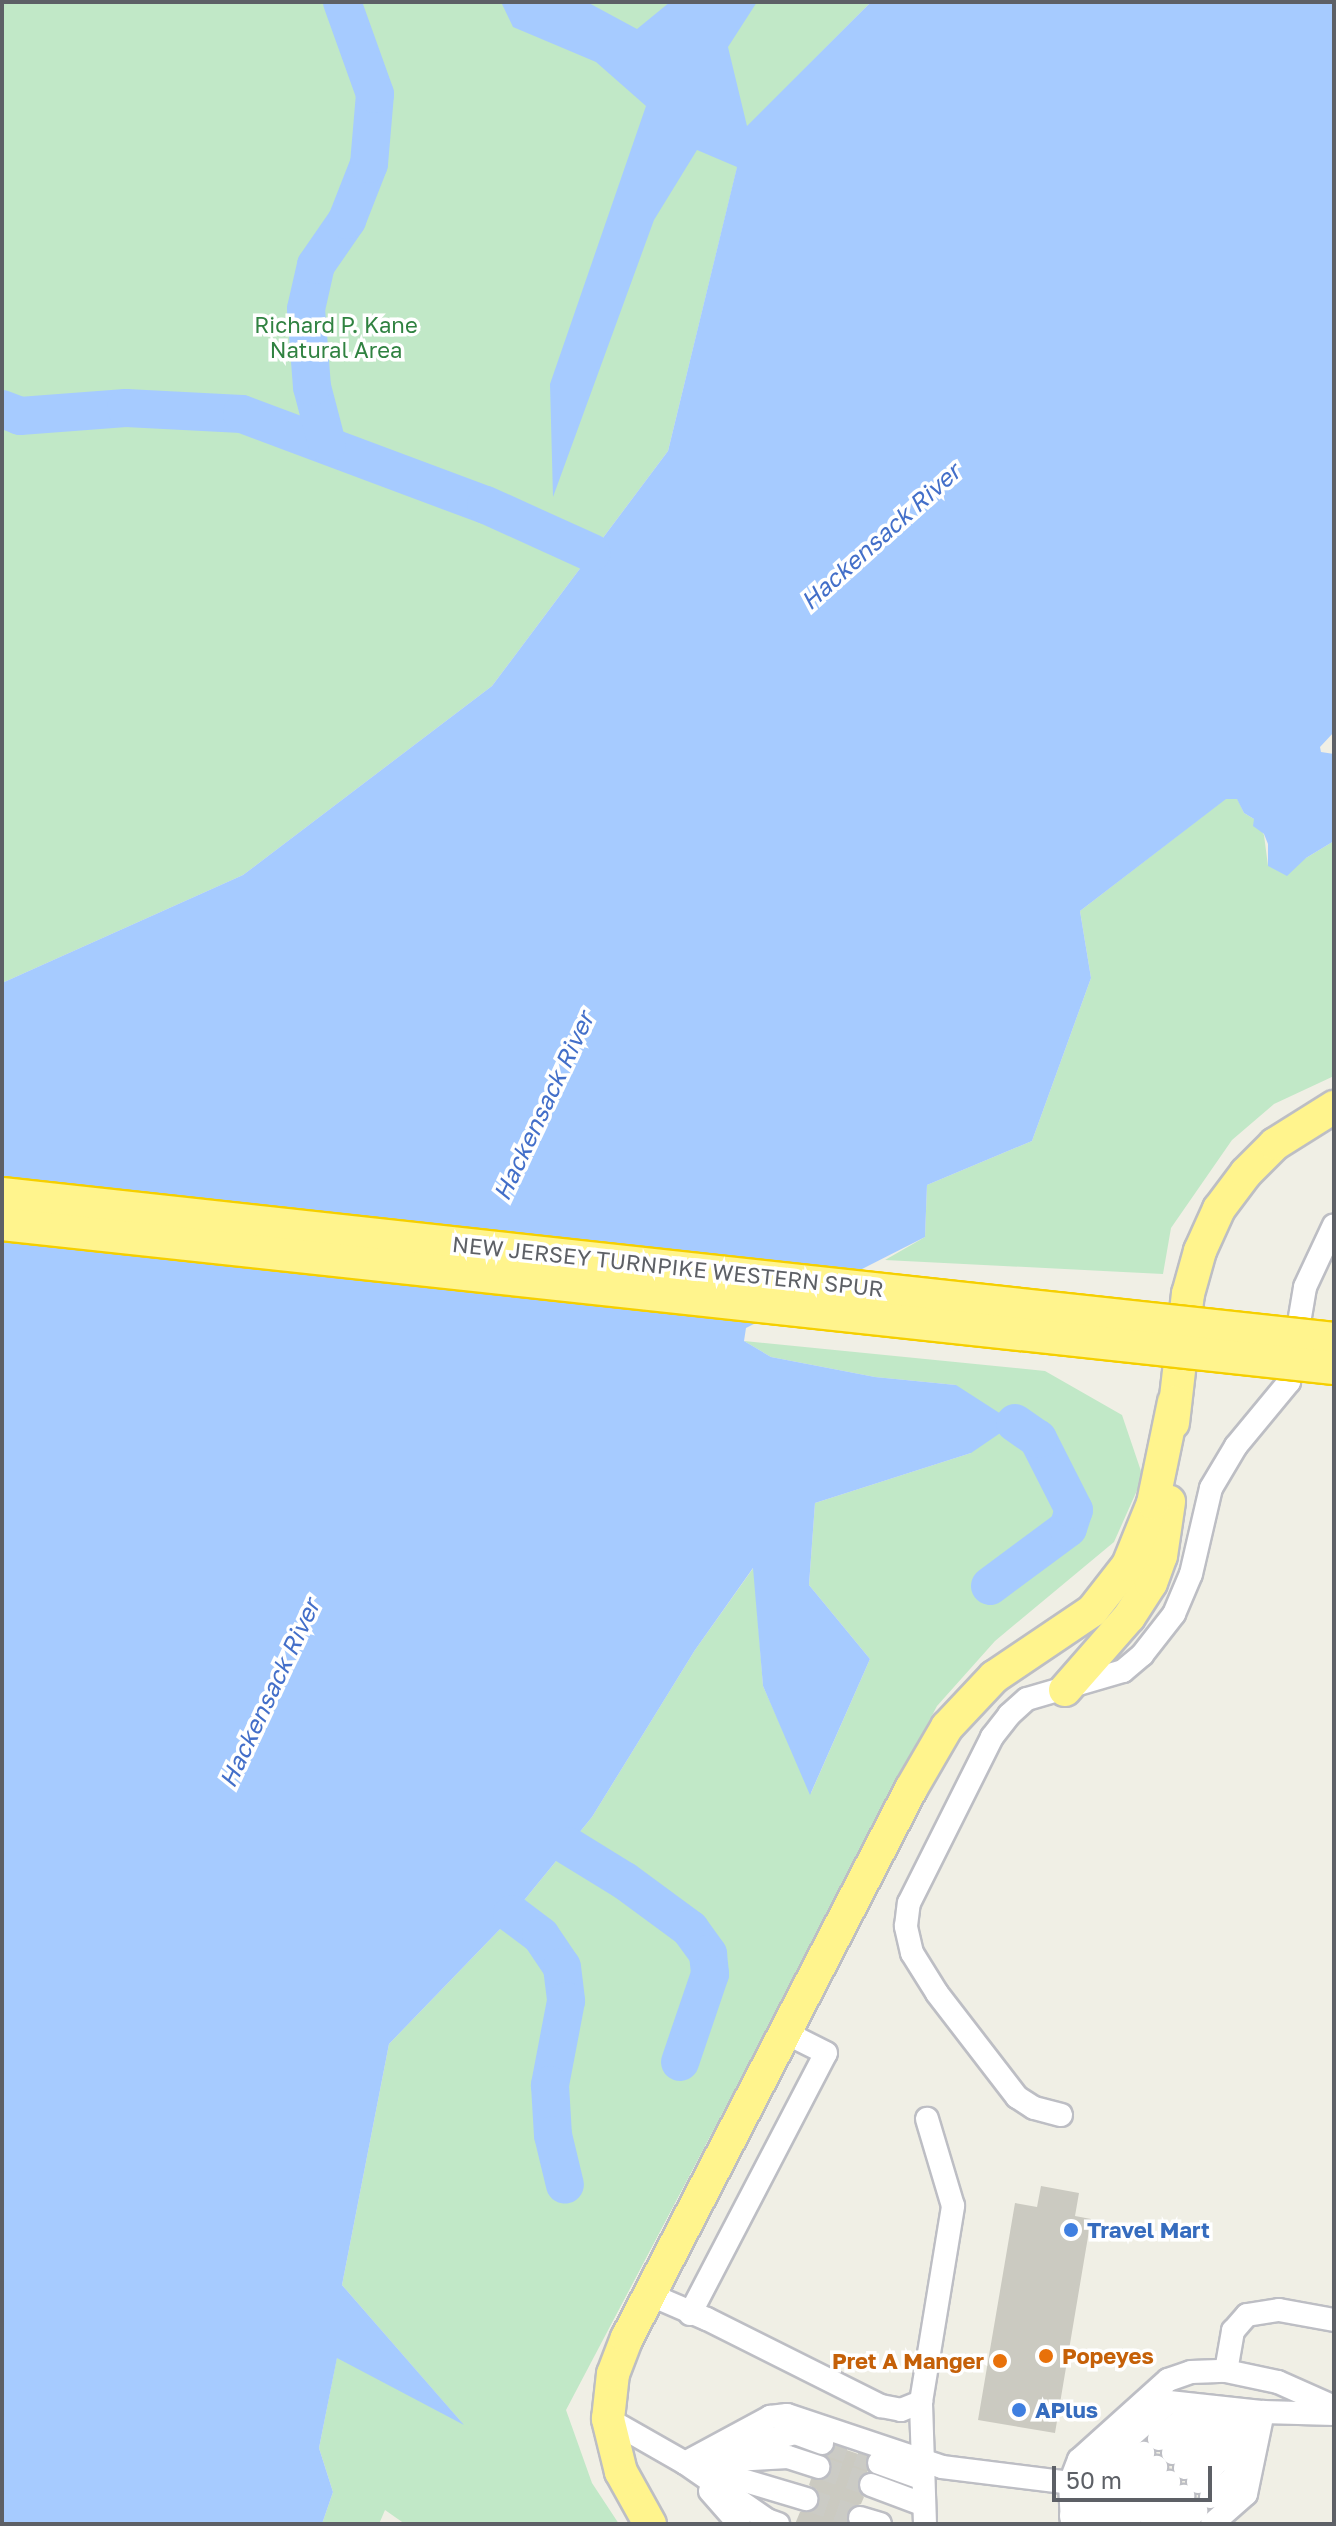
<!DOCTYPE html>
<html>
<head>
<meta charset="utf-8">
<style>
	body { margin:0 }
	#map { position:relative; width:1336px; height:2526px; overflow:hidden; background:#f0efe5; font-family:"Golos Text",sans-serif }
	div>[style] { position:absolute }
	.green>* { inset:0; background:#c1e8c7 }
	.water>* { inset:0; background:#a6cbff }
	.river>* { height:38px; margin:-19px; padding:0 19px; transform-origin:19px; border-radius:19px; background:#a6cbff }
	.building>* { inset:0; background:#cbcac1 }
	.minor-tunnel>* { height:22px; margin-top:-11px; transform-origin:0; background:repeating-linear-gradient(90deg,#cbcbc5 0 22px,transparent 0 33px) }
	.roads { filter:drop-shadow(2px 0 #bdbec4) drop-shadow(-2px 0 #bdbec4) drop-shadow(0 2px #bdbec4) drop-shadow(0 -2px #bdbec4) }
	.minor>* { height:22px; margin:-11px; padding:0 11px; transform-origin:11px; border-radius:11px; background:#fff }
	.highway>* { height:32px; margin:-16px; padding:0 16px; transform-origin:16px; border-radius:16px; background:#fff48d }
	.bridges { filter:drop-shadow(2px 0 #f5cf00) drop-shadow(-2px 0 #f5cf00) drop-shadow(0 2px #f5cf00) drop-shadow(0 -2px #f5cf00) }
	.highway-bridge>* { height:32px; margin:-16px; padding:0 16px; transform-origin:16px; border-radius:16px; background:#fff48d }
	.dots>* { width:22px; height:22px; translate:-50% -50%; box-sizing:border-box; border:4px solid #fff; border-radius:50% }
	span { translate:-50% -50%; white-space:nowrap; text-align:center; line-height:1.15; -webkit-text-stroke:7px #fff; paint-order:stroke }
	.park-label { font-size:22px; color:#308241 }
	.street-label { font-size:22px; color:#5d6066 }
	.shop-label { font-size:22px; color:#366cbe; font-weight:700 }
	.left { translate:0 -50%; text-align:left }
	.food-label { font-size:22px; color:#c56008; font-weight:700 }
	.right { translate:-100% -50%; text-align:right }
	.water-label { font-size:24px; color:#436fc9; font-style:italic }
	.frame { position:absolute; inset:0; border:4px solid #5d6066; pointer-events:none }
	.scale { position:absolute; left:1052px; top:2466px; width:160px; height:36px; box-sizing:border-box; border:4px solid #5d6066; border-top:0; padding-left:10px; font-size:24px; line-height:28px; white-space:nowrap; color:#5d6066; -webkit-text-stroke:6px #fff; paint-order:stroke }
</style>
</head>
<body>
<div id="map">
	<div class="green">
		<div style="clip-path:polygon(2px 2px,871px 2px,747px 127px,668px 451px,492px 686px,243px 875px,2px 983px)"></div>
		<div style="clip-path:polygon(1237px 798px,1244px 813px,1254px 819px,1264px 835px,1268px 866px,1306px 858px,1334px 841px,1334px 1076px,1274px 1104px,1232px 1140px,1171px 1228px,1163px 1274px,885px 1260px,925px 1237px,927px 1185px,1032px 1141px,1091px 978px,1080px 911px,1225px 799px)"></div>
		<div style="clip-path:polygon(744px 1341px,1045px 1371px,1122px 1415px,1143px 1477px,1114px 1542px,995px 1641px,937px 1706px,566px 2410px,592px 2483px,619px 2524px,405px 2524px,385px 2510px,379px 2524px,322px 2524px,333px 2492px,319px 2448px,337px 2357px,462px 2423px,342px 2285px,389px 2044px,504px 1925px,592px 1817px,695px 1650px,754px 1567px,763px 1686px,811px 1793px,870px 1659px,809px 1585px,815px 1503px,971px 1453px,956px 1385px,875px 1377px,771px 1357px)"></div>
	</div>
	<div class="water">
		<div style="clip-path:polygon(501px 2px,587px 2px,637px 29px,670px 2px,757px 2px,728px 47px,747px 126px,871px 2px,1334px 2px,1334px 732px,1320px 747px,1321px 752px,1334px 754px,1334px 841px,1306px 858px,1287px 876px,1268px 866px,1268px 844px,1264px 834px,1253px 826px,1254px 819px,1244px 813px,1237px 799px,1226px 799px,1080px 911px,1091px 978px,1032px 1141px,927px 1185px,925px 1237px,746px 1328px,744px 1341px,771px 1357px,875px 1377px,956px 1385px,1015px 1423px,971px 1453px,815px 1503px,809px 1585px,870px 1659px,810px 1795px,763px 1686px,753px 1568px,695px 1650px,592px 1817px,504px 1925px,389px 2044px,342px 2285px,464px 2425px,337px 2358px,319px 2448px,333px 2492px,322px 2524px,2px 2524px,2px 983px,243px 875px,492px 686px,668px 451px,737px 167px,697px 150px,654px 220px,553px 497px,550px 384px,646px 106px,596px 62px,513px 27px)"></div>
	</div>
	<div class="river">
		<div style="left:2px;top:409px;width:19px;rotate:21deg"></div>
		<div style="left:20px;top:416px;width:106px;rotate:-4.3deg"></div>
		<div style="left:126px;top:408px;width:116px;rotate:3deg"></div>
		<div style="left:242px;top:414px;width:260px;rotate:20.5deg"></div>
		<div style="left:486px;top:505px;width:116px;rotate:24.4deg"></div>
		<div style="left:327px;top:444px;width:59px;rotate:-104.7deg"></div>
		<div style="left:312px;top:387px;width:78px;rotate:-94.4deg"></div>
		<div style="left:306px;top:309px;width:45px;rotate:-77.2deg"></div>
		<div style="left:316px;top:265px;width:55px;rotate:-55.4deg"></div>
		<div style="left:347px;top:220px;width:60px;rotate:-68.6deg"></div>
		<div style="left:369px;top:164px;width:70px;rotate:-85.1deg"></div>
		<div style="left:375px;top:94px;width:98px;rotate:-109.7deg"></div>
		<div style="left:990px;top:1586px;width:97px;rotate:-36.6deg"></div>
		<div style="left:1068px;top:1528px;width:19px;rotate:-72deg"></div>
		<div style="left:1074px;top:1510px;width:80px;rotate:-116.9deg"></div>
		<div style="left:1038px;top:1439px;width:28px;rotate:-145deg"></div>
		<div style="left:568px;top:1846px;width:67px;rotate:31.6deg"></div>
		<div style="left:625px;top:1881px;width:81px;rotate:36.4deg"></div>
		<div style="left:690px;top:1929px;width:31px;rotate:54deg"></div>
		<div style="left:708px;top:1954px;width:20px;rotate:84deg"></div>
		<div style="left:710px;top:1974px;width:93px;rotate:108.8deg"></div>
		<div style="left:512px;top:1914px;width:36px;rotate:37deg"></div>
		<div style="left:541px;top:1936px;width:37px;rotate:56deg"></div>
		<div style="left:562px;top:1967px;width:34px;rotate:83deg"></div>
		<div style="left:566px;top:2001px;width:86px;rotate:100.8deg"></div>
		<div style="left:550px;top:2085px;width:50px;rotate:86.6deg"></div>
		<div style="left:553px;top:2135px;width:51px;rotate:76.5deg"></div>
	</div>
	<div class="building">
		<div style="clip-path:polygon(1041px 2186px,1079px 2193px,1075px 2216px,1091px 2219px,1055px 2433px,978px 2420px,1015px 2203px,1037px 2207px)"></div>
		<div style="clip-path:polygon(835px 2446px,867px 2457px,868px 2471px,858px 2481px,857px 2488px,864px 2497px,861px 2504px,850px 2508px,848px 2524px,795px 2524px,800px 2512px,810px 2512px,819px 2504px,817px 2490px,809px 2485px,811px 2479px,828px 2477px,832px 2465px,826px 2456px)"></div>
	</div>
	<div class="minor-tunnel">
		<div style="left:826px;top:2444px;width:56px;rotate:19.7deg"></div>
		<div style="left:818px;top:2467px;width:56px;rotate:18.8deg"></div>
		<div style="left:806px;top:2499px;width:57px;rotate:19.4deg"></div>
	</div>
	<div class="roads">
		<div class="minor">
			<div style="left:1061px;top:2115px;width:28px;rotate:-165deg"></div>
			<div style="left:1034px;top:2108px;width:20px;rotate:-147deg"></div>
			<div style="left:1017px;top:2097px;width:131px;rotate:-127.6deg"></div>
			<div style="left:937px;top:1993px;width:47px;rotate:-122deg"></div>
			<div style="left:912px;top:1953px;width:28px;rotate:-103deg"></div>
			<div style="left:906px;top:1926px;width:23px;rotate:-83deg"></div>
			<div style="left:909px;top:1903px;width:186px;rotate:-63.4deg"></div>
			<div style="left:992px;top:1737px;width:28px;rotate:-52deg"></div>
			<div style="left:1009px;top:1715px;width:24px;rotate:-42deg"></div>
			<div style="left:1027px;top:1699px;width:100px;rotate:-16.3deg"></div>
			<div style="left:1123px;top:1671px;width:25px;rotate:-40deg"></div>
			<div style="left:1142px;top:1655px;width:52px;rotate:-52deg"></div>
			<div style="left:1174px;top:1614px;width:43px;rotate:-67deg"></div>
			<div style="left:1191px;top:1574px;width:88px;rotate:-76.9deg"></div>
			<div style="left:1211px;top:1488px;width:49px;rotate:-59.2deg"></div>
			<div style="left:1236px;top:1446px;width:83px;rotate:-50.4deg"></div>
			<div style="left:1289px;top:1382px;width:96px;rotate:-80.4deg"></div>
			<div style="left:1305px;top:1287px;width:68px;rotate:-64.9deg"></div>
			<div style="left:651px;top:2295px;width:61px;rotate:23.2deg"></div>
			<div style="left:707px;top:2319px;width:195px;rotate:26.6deg"></div>
			<div style="left:881px;top:2406px;width:20px;rotate:11deg"></div>
			<div style="left:901px;top:2410px;width:22px;rotate:-22deg"></div>
			<div style="left:690px;top:2314px;width:294px;rotate:-62.5deg"></div>
			<div style="left:826px;top:2053px;width:45px;rotate:-153.4deg"></div>
			<div style="left:1226px;top:2371px;width:41px;rotate:-80.1deg"></div>
			<div style="left:1233px;top:2331px;width:21px;rotate:-49deg"></div>
			<div style="left:1247px;top:2315px;width:32px;rotate:-9deg"></div>
			<div style="left:1279px;top:2310px;width:56px;rotate:10.3deg"></div>
			<div style="left:608px;top:2419px;width:89px;rotate:29.7deg"></div>
			<div style="left:685px;top:2463px;width:100px;rotate:34.8deg"></div>
			<div style="left:767px;top:2520px;width:12px;rotate:20deg"></div>
			<div style="left:1159px;top:2439px;width:33px;rotate:-40deg"></div>
			<div style="left:1184px;top:2418px;width:26px;rotate:-4deg"></div>
			<div style="left:721px;top:2453px;width:77px;rotate:-15.1deg"></div>
			<div style="left:795px;top:2433px;width:29px;rotate:20deg"></div>
			<div style="left:1173px;top:2453px;width:30px;rotate:-41deg"></div>
			<div style="left:1196px;top:2433px;width:61px;rotate:-17.2deg"></div>
			<div style="left:734px;top:2460px;width:54px;rotate:-3.2deg"></div>
			<div style="left:788px;top:2457px;width:32px;rotate:18deg"></div>
			<div style="left:685px;top:2463px;width:97px;rotate:-28.4deg"></div>
			<div style="left:770px;top:2417px;width:17px;rotate:-7deg"></div>
			<div style="left:787px;top:2415px;width:163px;rotate:18.5deg"></div>
			<div style="left:942px;top:2467px;width:129px;rotate:7.1deg"></div>
			<div style="left:879px;top:2463px;width:45px;rotate:19.7deg"></div>
			<div style="left:702px;top:2468px;width:109px;rotate:16.6deg"></div>
			<div style="left:1185px;top:2468px;width:66px;rotate:-37deg"></div>
			<div style="left:1198px;top:2482px;width:66px;rotate:-45.6deg"></div>
			<div style="left:871px;top:2485px;width:54px;rotate:20.4deg"></div>
			<div style="left:710px;top:2491px;width:44px;rotate:48.7deg"></div>
			<div style="left:1211px;top:2497px;width:29px;rotate:-41deg"></div>
			<div style="left:1233px;top:2478px;width:31px;rotate:-65deg"></div>
			<div style="left:1071px;top:2499px;width:42px;rotate:-51.8deg"></div>
			<div style="left:1097px;top:2466px;width:96px;rotate:-41.6deg"></div>
			<div style="left:1169px;top:2402px;width:95px;rotate:6.1deg"></div>
			<div style="left:1263px;top:2412px;width:71px;rotate:1.6deg"></div>
			<div style="left:1071px;top:2516px;width:96px;rotate:-41.2deg"></div>
			<div style="left:860px;top:2518px;width:21px;rotate:17deg"></div>
			<div style="left:925px;top:2524px;width:122px;rotate:-91.9deg"></div>
			<div style="left:921px;top:2402px;width:199px;rotate:-80.7deg"></div>
			<div style="left:953px;top:2206px;width:91px;rotate:-106.6deg"></div>
			<div style="left:1072px;top:2524px;width:41px;rotate:-92.8deg"></div>
			<div style="left:1070px;top:2483px;width:25px;rotate:-69deg"></div>
			<div style="left:1079px;top:2460px;width:120px;rotate:-42deg"></div>
			<div style="left:1168px;top:2380px;width:24px;rotate:-19deg"></div>
			<div style="left:1191px;top:2372px;width:35px;rotate:-2deg"></div>
			<div style="left:1226px;top:2371px;width:53px;rotate:11.9deg"></div>
			<div style="left:1278px;top:2382px;width:61px;rotate:24.1deg"></div>
			<div style="left:1092px;top:2524px;width:86px;rotate:-41.7deg"></div>
			<div style="left:1121px;top:2524px;width:64px;rotate:-41.2deg"></div>
			<div style="left:1151px;top:2524px;width:43px;rotate:-41.2deg"></div>
			<div style="left:1180px;top:2524px;width:21px;rotate:-39deg"></div>
			<div style="left:1212px;top:2524px;width:45px;rotate:-41.4deg"></div>
			<div style="left:1246px;top:2494px;width:84px;rotate:-78.3deg"></div>
		</div>
		<div class="highway">
			<div style="left:1173px;top:1423px;width:130px;rotate:-83.4deg"></div>
			<div style="left:1188px;top:1294px;width:45px;rotate:-74.4deg"></div>
			<div style="left:1200px;top:1251px;width:46px;rotate:-65.7deg"></div>
			<div style="left:1219px;top:1209px;width:45px;rotate:-53.1deg"></div>
			<div style="left:1246px;top:1173px;width:41px;rotate:-45deg"></div>
			<div style="left:1275px;top:1144px;width:70px;rotate:-32.1deg"></div>
			<div style="left:1065px;top:1690px;width:97px;rotate:-48.8deg"></div>
			<div style="left:1129px;top:1617px;width:40px;rotate:-57.1deg"></div>
			<div style="left:1151px;top:1583px;width:29px;rotate:-70deg"></div>
			<div style="left:1161px;top:1556px;width:55px;rotate:-81.6deg"></div>
			<div style="left:650px;top:2524px;width:60px;rotate:-119.1deg"></div>
			<div style="left:621px;top:2472px;width:55px;rotate:-103.8deg"></div>
			<div style="left:608px;top:2419px;width:45px;rotate:-83.7deg"></div>
			<div style="left:613px;top:2374px;width:39px;rotate:-69deg"></div>
			<div style="left:627px;top:2338px;width:618px;rotate:-62.65deg"></div>
			<div style="left:911px;top:1789px;width:72px;rotate:-59.9deg"></div>
			<div style="left:947px;top:1727px;width:69px;rotate:-46.8deg"></div>
			<div style="left:994px;top:1677px;width:118px;rotate:-34deg"></div>
			<div style="left:1092px;top:1611px;width:58px;rotate:-52deg"></div>
			<div style="left:1128px;top:1565px;width:67px;rotate:-68deg"></div>
			<div style="left:1153px;top:1503px;width:103px;rotate:-78.3deg"></div>
		</div>
	</div>
	<div class="bridges">
		<div class="highway-bridge">
			<div style="left:2px;top:1194px;width:1340px;rotate:6.21deg"></div>
			<div style="left:2px;top:1224px;width:1340px;rotate:6.17deg"></div>
		</div>
	</div>
	<div class="dots">
		<div style="left:1071px;top:2230px;background:#3f7fe0"></div>
		<div style="left:1046px;top:2356px;background:#e8710a"></div>
		<div style="left:1000px;top:2361px;background:#e8710a"></div>
		<div style="left:1019px;top:2410px;background:#3f7fe0"></div>
	</div>
	<div class="park-label">
		<span style="left:336px;top:337px">Richard P. Kane<br>Natural Area</span>
	</div>
	<div class="street-label">
		<span style="left:668px;top:1266px;rotate:6deg">NEW JERSEY TURNPIKE WESTERN SPUR</span>
	</div>
	<div class="shop-label">
		<span class="left" style="left:1087px;top:2230px">Travel Mart</span>
		<span class="left" style="left:1035px;top:2410px">APlus</span>
	</div>
	<div class="food-label">
		<span class="left" style="left:1062px;top:2356px">Popeyes</span>
		<span class="right" style="left:984px;top:2361px">Pret A Manger</span>
	</div>
	<div class="water-label">
		<span style="left:880px;top:536px;rotate:-42deg">Hackensack River</span>
		<span style="left:543px;top:1106px;rotate:-65deg">Hackensack River</span>
		<span style="left:269px;top:1693px;rotate:-65deg">Hackensack River</span>
	</div>
	<div class="frame"></div>
	<div class="scale">50 m</div>
</div>
</body>
</html>
